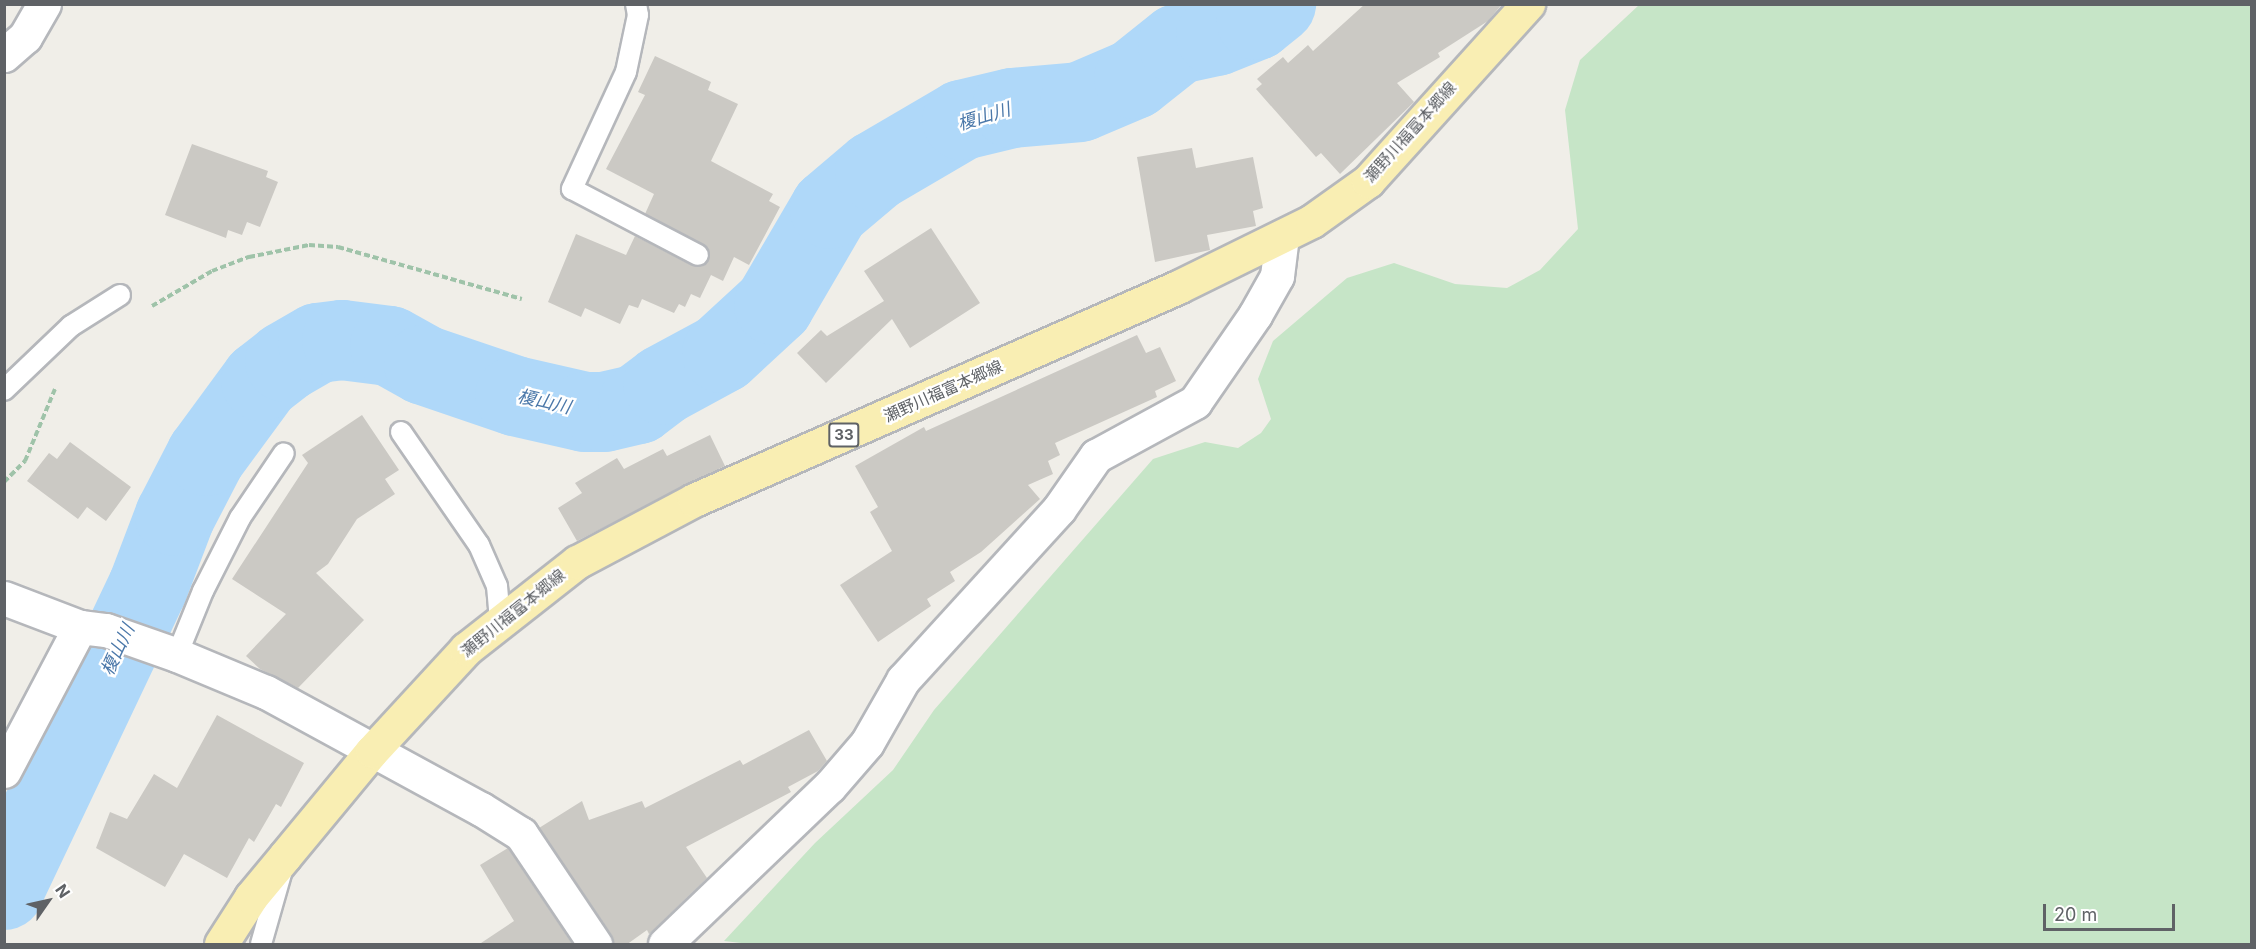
<!DOCTYPE html>
<html>
<head>
<meta charset="utf-8">
<style>
	body { margin:0 }
	#map { position:relative; width:2256px; height:949px; overflow:hidden; background:#f0eee8; font-family:Inter,"Noto Sans JP",sans-serif }
	div>[style] { position:absolute }
	.green>* { inset:0; background:#c6e5c7 }
	.river>* { height:80px; margin:-40px; padding:0 40px; transform-origin:40px; border-radius:40px; background:#afd8f9 }
	.building>* { inset:0; background:#cbc9c4 }
	.path>* { height:4px; margin-top:-2px; transform-origin:0; background:repeating-linear-gradient(90deg,#9fc3a9 0 6px,transparent 0 9px) }
	.roads { filter:drop-shadow(2px 0 #b5b7bb) drop-shadow(-2px 0 #b5b7bb) drop-shadow(0 2px #b5b7bb) drop-shadow(0 -2px #b5b7bb) }
	.lane>* { height:20px; margin:-10px; padding:0 10px; transform-origin:10px; border-radius:10px; background:#fff }
	.street>* { height:33px; margin:-16.5px; padding:0 16.5px; transform-origin:16.5px; border-radius:16.5px; background:#fff }
	.primary>* { height:33px; margin:-16.5px; padding:0 16.5px; transform-origin:16.5px; border-radius:16.5px; background:#f9eeb3 }
	span { translate:-50% -50%; white-space:nowrap; text-align:center; line-height:1.15; -webkit-text-stroke:4.5px #fff; paint-order:stroke }
	.shield-label span { padding:2px 4px; background:#fff; border:2px solid; border-radius:4px; -webkit-text-stroke-width:0 }
	.shield-label { font-size:15px; color:#5f6266; font-weight:700 }
	.street-label { font-size:16px; color:#5f6266 }
	.water-label { font-size:18px; color:#4c79aa; font-style:italic }
	.frame { position:absolute; inset:0; border:6px solid #5f6266; pointer-events:none }
	.north { position:absolute; left:18px; top:871px; width:60px; height:60px; -webkit-text-stroke:4px #fff; paint-order:stroke; rotate:56deg; font-size:16px; font-weight:700; line-height:24px; text-align:center; color:#5f6266 }
	.north::after { content:''; display:block; margin:auto; width:21px; height:27px; background:#5f6266; clip-path:polygon(50% 0,100% 100%,50% 72%,0 100%) }
	.scale { position:absolute; left:2043px; top:904px; width:132px; height:27px; box-sizing:border-box; border:3px solid #5f6266; border-top:0; padding-left:8px; font-size:18px; line-height:21px; white-space:nowrap; color:#5f6266; -webkit-text-stroke:4px #fff; paint-order:stroke }
</style>
</head>
<body>
<div id="map">
	<div class="green">
		<div style="clip-path:polygon(1639px 5px,2251px 5px,2251px 944px,750px 944px,724px 941px,815px 843px,893px 770px,934px 710px,1153px 459px,1205px 442px,1238px 448px,1261px 433px,1271px 419px,1258px 379px,1273px 341px,1347px 278px,1394px 263px,1455px 284px,1507px 288px,1540px 270px,1578px 229px,1565px 110px,1580px 60px)"></div>
	</div>
	<div class="river">
		<div style="left:4px;top:890px;width:335px;rotate:-64.6deg"></div>
		<div style="left:148px;top:587px;width:76px;rotate:-69.2deg"></div>
		<div style="left:175px;top:516px;width:68px;rotate:-62.7deg"></div>
		<div style="left:206px;top:456px;width:93px;rotate:-53.7deg"></div>
		<div style="left:261px;top:381px;width:31px;rotate:-38deg"></div>
		<div style="left:285px;top:362px;width:38px;rotate:-30deg"></div>
		<div style="left:318px;top:343px;width:24px;rotate:-7deg"></div>
		<div style="left:342px;top:340px;width:48px;rotate:7.1deg"></div>
		<div style="left:390px;top:346px;width:39px;rotate:29deg"></div>
		<div style="left:424px;top:365px;width:96px;rotate:18.8deg"></div>
		<div style="left:515px;top:396px;width:72px;rotate:12.9deg"></div>
		<div style="left:585px;top:412px;width:19px"></div>
		<div style="left:604px;top:412px;width:35px;rotate:-13deg"></div>
		<div style="left:638px;top:404px;width:31px;rotate:-37deg"></div>
		<div style="left:663px;top:385px;width:67px;rotate:-28.5deg"></div>
		<div style="left:722px;top:353px;width:71px;rotate:-42.7deg"></div>
		<div style="left:774px;top:305px;width:111px;rotate:-59.7deg"></div>
		<div style="left:830px;top:209px;width:59px;rotate:-40.2deg"></div>
		<div style="left:875px;top:171px;width:101px;rotate:-30.4deg"></div>
		<div style="left:962px;top:120px;width:51px;rotate:-13.5deg"></div>
		<div style="left:1012px;top:108px;width:68px;rotate:-5deg"></div>
		<div style="left:1080px;top:102px;width:59px;rotate:-23.1deg"></div>
		<div style="left:1134px;top:79px;width:56px;rotate:-38.5deg"></div>
		<div style="left:1178px;top:44px;width:39px;rotate:-12deg"></div>
		<div style="left:1216px;top:36px;width:43px;rotate:-21.8deg"></div>
		<div style="left:1256px;top:20px;width:26px;rotate:-39deg"></div>
	</div>
	<div class="building">
		<div style="clip-path:polygon(1365px 4px,1502px 4px,1488px 21px,1438px 53px,1440px 57px,1397px 83px,1414px 102px,1340px 174px,1321px 153px,1316px 157px,1256px 89px,1262px 84px,1257px 79px,1283px 57px,1288px 63px,1308px 45px,1313px 51px)"></div>
		<div style="clip-path:polygon(655px 56px,711px 82px,708px 90px,738px 104px,711px 161px,773px 194px,769px 201px,780px 207px,749px 265px,734px 257px,723px 281px,711px 275px,700px 298px,691px 294px,685px 307px,679px 304px,674px 313px,642px 299px,638px 308px,629px 305px,620px 324px,585px 308px,581px 317px,548px 302px,576px 234px,626px 255px,635px 236px,693px 266px,704px 265px,709px 260px,704px 245px,645px 214px,654px 194px,606px 169px,645px 95px,638px 92px)"></div>
		<div style="clip-path:polygon(192px 144px,268px 171px,266px 177px,278px 182px,260px 227px,247px 222px,242px 235px,228px 230px,226px 238px,165px 215px)"></div>
		<div style="clip-path:polygon(1192px 148px,1196px 168px,1253px 157px,1263px 208px,1253px 211px,1256px 226px,1207px 235px,1210px 250px,1155px 262px,1137px 157px)"></div>
		<div style="clip-path:polygon(931px 228px,980px 303px,910px 348px,892px 319px,826px 383px,797px 353px,821px 330px,827px 336px,884px 301px,864px 271px)"></div>
		<div style="clip-path:polygon(1137px 335px,1146px 353px,1160px 347px,1176px 381px,1155px 391px,1157px 397px,1055px 443px,1060px 455px,1048px 461px,1053px 474px,1028px 485px,1040px 499px,981px 552px,950px 572px,955px 581px,927px 599px,931px 606px,878px 642px,840px 585px,892px 551px,870px 512px,878px 507px,855px 466px,924px 427px,926px 431px)"></div>
		<div style="clip-path:polygon(362px 415px,399px 470px,385px 479px,395px 494px,357px 519px,328px 564px,316px 573px,364px 620px,298px 688px,260px 669px,246px 656px,286px 614px,232px 579px,308px 463px,302px 455px)"></div>
		<div style="clip-path:polygon(710px 435px,725px 466px,577px 541px,558px 508px,582px 493px,575px 483px,617px 458px,624px 469px,663px 449px,667px 456px)"></div>
		<div style="clip-path:polygon(70px 442px,131px 487px,106px 521px,87px 507px,78px 519px,27px 481px,49px 453px,57px 459px)"></div>
		<div style="clip-path:polygon(217px 715px,304px 763px,281px 807px,276px 804px,254px 842px,249px 838px,227px 878px,184px 854px,165px 887px,96px 848px,110px 812px,127px 819px,154px 774px,177px 788px)"></div>
		<div style="clip-path:polygon(809px 730px,827px 761px,818px 771px,788px 787px,791px 792px,686px 847px,707px 878px,649px 934px,647px 930px,626px 945px,613px 945px,611px 934px,539px 828px,582px 801px,589px 820px,642px 801px,645px 808px,740px 760px,743px 765px)"></div>
		<div style="clip-path:polygon(508px 848px,573px 945px,478px 945px,514px 921px,480px 865px)"></div>
	</div>
	<div class="path">
		<div style="left:152px;top:306px;width:69px;rotate:-30.3deg"></div>
		<div style="left:212px;top:271px;width:40px;rotate:-21deg"></div>
		<div style="left:249px;top:257px;width:61px;rotate:-11.3deg"></div>
		<div style="left:309px;top:245px;width:29px;rotate:4deg"></div>
		<div style="left:338px;top:247px;width:191px;rotate:15.8deg"></div>
		<div style="left:4px;top:482px;width:30px;rotate:-45deg"></div>
		<div style="left:25px;top:461px;width:78px;rotate:-67.4deg"></div>
	</div>
	<div class="roads">
		<div class="lane">
			<div style="left:636px;top:4px;width:11px;rotate:80deg"></div>
			<div style="left:638px;top:15px;width:58px;rotate:101.9deg"></div>
			<div style="left:626px;top:72px;width:129px;rotate:114.8deg"></div>
			<div style="left:572px;top:189px;width:142px;rotate:27.6deg"></div>
			<div style="left:4px;top:390px;width:93px;rotate:-43.7deg"></div>
			<div style="left:71px;top:326px;width:58px;rotate:-32.3deg"></div>
			<div style="left:401px;top:432px;width:137px;rotate:55.4deg"></div>
			<div style="left:479px;top:545px;width:45px;rotate:66.3deg"></div>
			<div style="left:497px;top:586px;width:34px;rotate:85deg"></div>
			<div style="left:177px;top:655px;width:69px;rotate:-67.9deg"></div>
			<div style="left:203px;top:591px;width:82px;rotate:-63.1deg"></div>
			<div style="left:240px;top:518px;width:78px;rotate:-55.9deg"></div>
			<div style="left:261px;top:944px;width:80px;rotate:-74.1deg"></div>
		</div>
		<div class="street">
			<div style="left:4px;top:55px;width:28px;rotate:-41deg"></div>
			<div style="left:25px;top:37px;width:38px;rotate:-60deg"></div>
			<div style="left:4px;top:598px;width:81px;rotate:20.9deg"></div>
			<div style="left:80px;top:627px;width:26px;rotate:7deg"></div>
			<div style="left:106px;top:630px;width:75px;rotate:19.4deg"></div>
			<div style="left:177px;top:655px;width:96px;rotate:22.6deg"></div>
			<div style="left:266px;top:692px;width:245px;rotate:28.6deg"></div>
			<div style="left:481px;top:809px;width:47px;rotate:32deg"></div>
			<div style="left:521px;top:834px;width:133px;rotate:56.1deg"></div>
			<div style="left:4px;top:771px;width:163px;rotate:-62.2deg"></div>
			<div style="left:665px;top:944px;width:227px;rotate:-43.8deg"></div>
			<div style="left:829px;top:787px;width:58px;rotate:-49.2deg"></div>
			<div style="left:867px;top:743px;width:73px;rotate:-60.3deg"></div>
			<div style="left:903px;top:680px;width:231px;rotate:-47.6deg"></div>
			<div style="left:1059px;top:509px;width:65px;rotate:-55.1deg"></div>
			<div style="left:1096px;top:456px;width:113px;rotate:-28.6deg"></div>
			<div style="left:1195px;top:402px;width:106px;rotate:-55.4deg"></div>
			<div style="left:1255px;top:315px;width:45px;rotate:-60.6deg"></div>
			<div style="left:1277px;top:276px;width:40px;rotate:-82.9deg"></div>
		</div>
		<div class="primary">
			<div style="left:221px;top:944px;width:56px;rotate:-57.4deg"></div>
			<div style="left:251px;top:897px;width:53px;rotate:-50.3deg"></div>
			<div style="left:285px;top:856px;width:136px;rotate:-50.4deg"></div>
			<div style="left:372px;top:751px;width:139px;rotate:-47.3deg"></div>
			<div style="left:466px;top:649px;width:141px;rotate:-38.1deg"></div>
			<div style="left:577px;top:562px;width:132px;rotate:-27.9deg"></div>
			<div style="left:694px;top:500px;width:529px;rotate:-23.75deg"></div>
			<div style="left:1178px;top:287px;width:149px;rotate:-26.2deg"></div>
			<div style="left:1312px;top:221px;width:69px;rotate:-35.5deg"></div>
			<div style="left:1368px;top:181px;width:239px;rotate:-47.9deg"></div>
		</div>
	</div>
	<div class="shield-label">
		<span style="left:844px;top:435px">33</span>
	</div>
	<div class="street-label">
		<span style="left:1410px;top:132px;rotate:-48deg">瀬野川福富本郷線</span>
		<span style="left:943px;top:391px;rotate:-24deg">瀬野川福富本郷線</span>
		<span style="left:513px;top:613px;rotate:-39deg">瀬野川福富本郷線</span>
	</div>
	<div class="water-label">
		<span style="left:984px;top:117px;rotate:-17deg">榎山川</span>
		<span style="left:544px;top:402px;rotate:13deg">榎山川</span>
		<span style="left:118px;top:650px;rotate:-65deg">榎山川</span>
	</div>
	<div class="frame"></div>
	<div class="north">N</div>
	<div class="scale">20 m</div>
</div>
</body>
</html>
